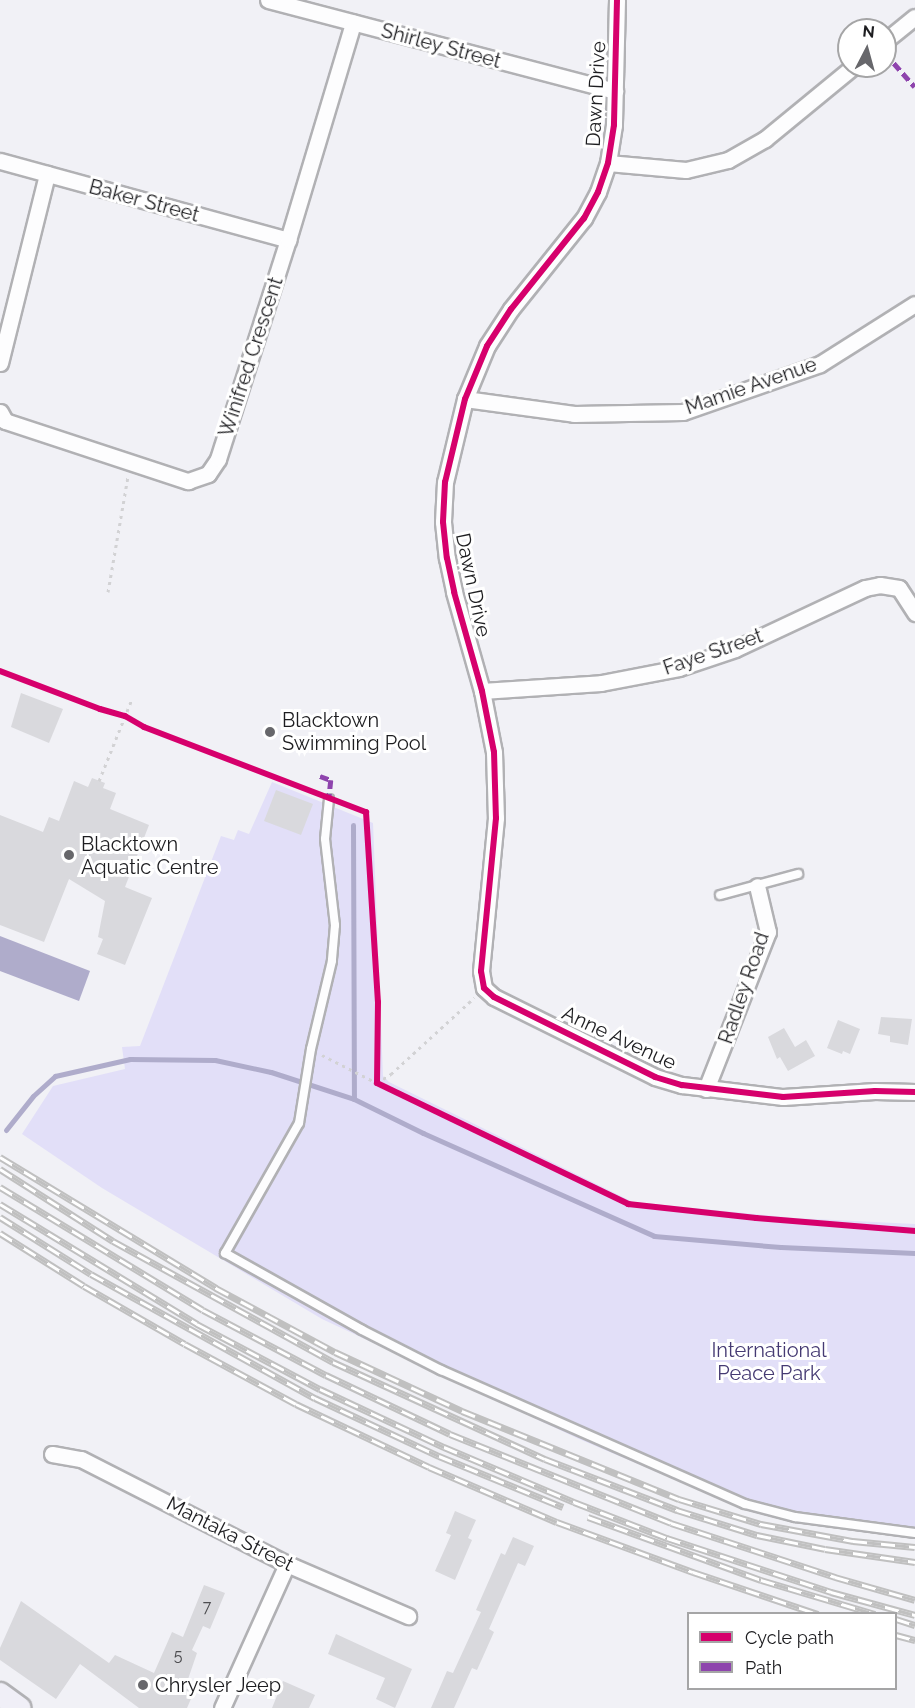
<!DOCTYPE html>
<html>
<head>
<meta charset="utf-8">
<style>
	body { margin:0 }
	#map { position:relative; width:915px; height:1708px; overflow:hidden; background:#f1f1f6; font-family:Raleway,sans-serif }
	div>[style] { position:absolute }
	.green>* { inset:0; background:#e2dff8 }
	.water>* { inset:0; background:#afaccb }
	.stream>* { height:5px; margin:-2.5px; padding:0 2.5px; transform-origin:2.5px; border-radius:2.5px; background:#afaccb }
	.building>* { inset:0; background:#d9d9dd }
	.path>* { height:3px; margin-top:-1.5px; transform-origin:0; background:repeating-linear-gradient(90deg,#d2d2d4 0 3px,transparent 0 7.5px) }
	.roads { filter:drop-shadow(2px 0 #b1b1b4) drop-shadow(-2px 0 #b1b1b4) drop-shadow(0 2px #b1b1b4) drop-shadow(0 -2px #b1b1b4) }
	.lane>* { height:8px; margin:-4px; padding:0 4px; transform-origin:4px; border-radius:4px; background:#fdfdfe }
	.street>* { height:15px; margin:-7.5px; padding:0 7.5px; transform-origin:7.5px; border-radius:7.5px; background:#fdfdfe }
	.primary>* { height:22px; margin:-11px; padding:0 11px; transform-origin:11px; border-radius:11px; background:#f0eff7 }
	.rail>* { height:7px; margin-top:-3.5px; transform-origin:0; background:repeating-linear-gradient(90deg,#fff 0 14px,#c0c0c0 0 28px); box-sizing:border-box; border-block:2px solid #c0c0c0 }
	.quiet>* { height:4.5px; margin-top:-2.25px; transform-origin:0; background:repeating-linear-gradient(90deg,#8e44ad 0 9px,transparent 0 13.5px) }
	.cycleway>* { height:6px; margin:-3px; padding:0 3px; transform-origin:3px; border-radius:3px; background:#d6006c }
	.dots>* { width:16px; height:16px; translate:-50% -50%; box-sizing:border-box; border:3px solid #fff; border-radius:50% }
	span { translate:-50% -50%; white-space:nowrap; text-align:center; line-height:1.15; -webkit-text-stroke:6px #fff; paint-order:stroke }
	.number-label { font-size:16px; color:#4d4d50 }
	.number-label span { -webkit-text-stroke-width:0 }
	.street-label { font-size:20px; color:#1d1d20 }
	.poi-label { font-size:20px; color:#1d1d20 }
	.left { translate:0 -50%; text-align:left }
	.park-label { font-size:20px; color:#453a73 }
	.legend { position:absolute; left:687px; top:1612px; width:210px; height:78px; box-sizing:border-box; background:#fff; border:2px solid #a5a5a6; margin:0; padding:8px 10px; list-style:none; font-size:18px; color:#1d1d20 }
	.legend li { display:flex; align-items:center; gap:12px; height:30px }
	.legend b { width:30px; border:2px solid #a5a5a6 }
	.north { position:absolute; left:837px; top:18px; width:60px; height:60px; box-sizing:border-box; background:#fff; border:2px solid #a5a5a6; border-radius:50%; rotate:6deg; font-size:16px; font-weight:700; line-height:24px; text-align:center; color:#1d1d20 }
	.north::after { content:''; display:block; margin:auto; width:21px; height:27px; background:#67676b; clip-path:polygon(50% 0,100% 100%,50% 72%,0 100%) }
</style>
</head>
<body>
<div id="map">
	<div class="green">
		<div style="clip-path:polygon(272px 782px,373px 823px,383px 1076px,389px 1082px,633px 1202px,794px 1218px,915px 1224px,915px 1537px,840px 1528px,742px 1508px,579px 1439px,322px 1319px,102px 1188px,22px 1134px,53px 1086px,125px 1069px,122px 1047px,140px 1046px,221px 836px,234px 840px,238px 830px,249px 834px)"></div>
	</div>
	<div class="water">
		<div style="clip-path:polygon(0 936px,90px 971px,79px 1001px,0 971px)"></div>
	</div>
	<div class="stream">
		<div style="left:353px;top:825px;width:274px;rotate:89.8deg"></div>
		<div style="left:6px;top:1130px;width:43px;rotate:-51.5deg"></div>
		<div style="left:33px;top:1096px;width:30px;rotate:-42deg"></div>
		<div style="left:55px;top:1076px;width:77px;rotate:-12.8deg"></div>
		<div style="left:130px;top:1059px;width:85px;rotate:0.7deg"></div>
		<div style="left:215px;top:1060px;width:57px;rotate:12.1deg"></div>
		<div style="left:271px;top:1072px;width:87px;rotate:18deg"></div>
		<div style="left:354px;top:1099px;width:77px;rotate:26.2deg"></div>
		<div style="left:423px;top:1133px;width:253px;rotate:24deg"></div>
		<div style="left:654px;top:1236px;width:127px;rotate:5deg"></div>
		<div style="left:781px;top:1247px;width:134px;rotate:2.6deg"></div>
	</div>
	<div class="building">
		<div style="clip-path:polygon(21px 693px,63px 709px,49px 743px,11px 727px)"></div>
		<div style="clip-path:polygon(92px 778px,105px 783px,103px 788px,116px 793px,110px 809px,149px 825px,125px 887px,152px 898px,125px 965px,97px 954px,103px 939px,98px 937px,105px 901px,69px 879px,44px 942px,0 925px,0 815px,43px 832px,49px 817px,59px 821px,74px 781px,88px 787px)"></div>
		<div style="clip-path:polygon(276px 790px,313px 804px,301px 835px,264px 821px)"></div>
		<div style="clip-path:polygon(881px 1017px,912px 1019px,908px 1045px,890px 1042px,890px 1036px,878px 1034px)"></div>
		<div style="clip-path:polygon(838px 1020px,860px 1029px,850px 1054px,843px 1051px,842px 1054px,827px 1048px)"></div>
		<div style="clip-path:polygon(784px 1028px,795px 1047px,806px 1040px,815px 1056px,788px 1071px,780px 1057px,777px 1059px,768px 1037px)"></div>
		<div style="clip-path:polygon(455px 1511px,476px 1520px,468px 1538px,472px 1540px,455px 1580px,435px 1571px,451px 1535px,446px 1533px)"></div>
		<div style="clip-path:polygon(513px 1537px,534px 1546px,525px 1566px,518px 1563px,489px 1629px,494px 1632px,477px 1670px,472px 1668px,454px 1708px,431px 1708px,447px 1671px,453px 1673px,481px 1612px,476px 1610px,501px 1553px,505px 1555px)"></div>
		<div style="clip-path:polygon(204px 1585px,225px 1593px,210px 1629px,203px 1626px,192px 1650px,197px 1653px,185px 1688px,194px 1692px,187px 1708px,139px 1708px,80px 1664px,56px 1699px,0 1660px,0 1648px,21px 1601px,109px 1663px,115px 1655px,154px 1673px,172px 1632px,183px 1637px)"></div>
		<div style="clip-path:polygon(336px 1634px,412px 1669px,395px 1708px,376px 1699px,385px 1678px,328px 1654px)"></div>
		<div style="clip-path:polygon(283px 1681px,315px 1695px,309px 1708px,272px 1708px)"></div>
	</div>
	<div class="path">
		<div style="left:108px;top:592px;width:118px;rotate:-80.2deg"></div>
		<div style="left:99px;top:781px;width:88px;rotate:-68.1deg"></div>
		<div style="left:322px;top:1055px;width:62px;rotate:27deg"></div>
		<div style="left:377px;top:1083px;width:17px;rotate:-33deg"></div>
		<div style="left:391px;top:1074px;width:113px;rotate:-42.5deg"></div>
	</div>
	<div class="roads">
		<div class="lane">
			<div style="left:329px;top:799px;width:40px;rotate:95.7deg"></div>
			<div style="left:325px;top:839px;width:87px;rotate:83.4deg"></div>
			<div style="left:335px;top:925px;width:36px;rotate:95deg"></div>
			<div style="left:332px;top:961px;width:90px;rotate:103.4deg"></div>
			<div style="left:311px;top:1049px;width:75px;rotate:99.2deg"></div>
			<div style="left:299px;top:1123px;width:150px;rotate:119.6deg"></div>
			<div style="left:225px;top:1253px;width:157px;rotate:29.3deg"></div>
			<div style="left:362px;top:1330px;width:89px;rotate:26.9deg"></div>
			<div style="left:441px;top:1370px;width:332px;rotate:23.8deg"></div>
			<div style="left:745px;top:1504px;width:52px;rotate:14.6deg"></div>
			<div style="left:795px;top:1517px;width:121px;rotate:7.6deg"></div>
			<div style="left:720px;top:895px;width:81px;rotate:-15.1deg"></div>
		</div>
		<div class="street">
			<div style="left:268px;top:0;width:359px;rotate:14.7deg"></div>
			<div style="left:617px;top:0;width:125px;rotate:91.4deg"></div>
			<div style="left:614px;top:125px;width:38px;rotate:99deg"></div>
			<div style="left:608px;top:163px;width:31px;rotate:109deg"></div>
			<div style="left:598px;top:192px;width:30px;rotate:118deg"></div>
			<div style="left:584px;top:218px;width:117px;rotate:128.7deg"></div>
			<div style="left:511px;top:309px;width:44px;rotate:123deg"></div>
			<div style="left:487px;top:346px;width:57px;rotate:112.5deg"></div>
			<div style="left:465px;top:399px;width:85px;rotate:103.5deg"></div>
			<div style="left:445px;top:482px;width:40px;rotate:92.9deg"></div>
			<div style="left:443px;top:522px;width:36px;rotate:84deg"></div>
			<div style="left:447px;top:558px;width:35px;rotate:78deg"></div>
			<div style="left:454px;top:592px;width:103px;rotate:74.2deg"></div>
			<div style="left:482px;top:691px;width:62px;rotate:78.9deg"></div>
			<div style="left:494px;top:752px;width:66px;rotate:88.3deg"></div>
			<div style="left:496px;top:818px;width:154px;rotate:95.6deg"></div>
			<div style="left:481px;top:971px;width:17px;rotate:80deg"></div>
			<div style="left:484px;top:988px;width:13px;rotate:42deg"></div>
			<div style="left:494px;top:997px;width:180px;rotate:26.4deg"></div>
			<div style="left:655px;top:1077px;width:28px;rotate:17deg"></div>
			<div style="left:682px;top:1085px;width:102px;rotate:6.8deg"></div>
			<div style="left:783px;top:1097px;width:92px;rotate:-3.7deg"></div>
			<div style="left:875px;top:1091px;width:40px;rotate:1.4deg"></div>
			<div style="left:885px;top:41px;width:38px;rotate:-39deg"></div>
			<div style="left:0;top:161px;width:299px;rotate:15.3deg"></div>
			<div style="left:608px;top:163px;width:78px;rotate:5.1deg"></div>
			<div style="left:686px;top:170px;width:43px;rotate:-13.4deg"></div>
			<div style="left:728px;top:160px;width:43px;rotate:-29.6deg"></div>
			<div style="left:765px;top:139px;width:115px;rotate:-39.4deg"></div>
			<div style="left:0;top:363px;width:195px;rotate:-76deg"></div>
			<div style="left:465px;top:399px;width:110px;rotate:7.8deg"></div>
			<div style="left:574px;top:414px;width:109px;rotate:-1.1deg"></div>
			<div style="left:683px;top:412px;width:145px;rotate:-19.3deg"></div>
			<div style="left:820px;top:364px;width:112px;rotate:-32.3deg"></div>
			<div style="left:0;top:412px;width:10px;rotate:61deg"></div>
			<div style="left:5px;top:421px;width:193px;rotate:18.2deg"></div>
			<div style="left:188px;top:481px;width:21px;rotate:-19deg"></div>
			<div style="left:208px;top:474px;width:18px;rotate:-56deg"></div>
			<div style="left:218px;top:459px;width:230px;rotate:-72.3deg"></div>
			<div style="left:288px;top:240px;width:227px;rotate:-73.3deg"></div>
			<div style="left:482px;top:691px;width:119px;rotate:-3.8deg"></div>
			<div style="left:601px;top:683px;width:79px;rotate:-10.9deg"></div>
			<div style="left:679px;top:668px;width:59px;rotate:-18.7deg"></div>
			<div style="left:735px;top:649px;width:144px;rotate:-25.1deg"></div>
			<div style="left:865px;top:588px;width:15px;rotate:-11deg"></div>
			<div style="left:880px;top:585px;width:19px;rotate:9deg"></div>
			<div style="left:899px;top:588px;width:30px;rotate:57deg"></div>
			<div style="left:706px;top:1089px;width:169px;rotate:-68.5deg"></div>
			<div style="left:768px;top:932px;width:47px;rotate:-103.4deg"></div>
			<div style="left:52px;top:1454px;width:29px;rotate:10deg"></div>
			<div style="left:81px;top:1459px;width:231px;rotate:27deg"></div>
			<div style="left:287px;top:1564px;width:132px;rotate:23.3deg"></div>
			<div style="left:222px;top:1708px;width:158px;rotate:-65.7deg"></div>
		</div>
		<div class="primary">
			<div style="left:0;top:1694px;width:24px;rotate:36deg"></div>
		</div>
	</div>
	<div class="rail">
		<div style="left:0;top:1157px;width:253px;rotate:31.2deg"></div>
		<div style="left:216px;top:1288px;width:135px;rotate:28.3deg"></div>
		<div style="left:335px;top:1352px;width:140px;rotate:24.9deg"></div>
		<div style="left:462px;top:1411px;width:234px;rotate:22.1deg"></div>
		<div style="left:679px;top:1499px;width:86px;rotate:17deg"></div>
		<div style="left:761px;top:1524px;width:94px;rotate:10.5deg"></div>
		<div style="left:853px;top:1541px;width:62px;rotate:5.5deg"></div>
		<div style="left:0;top:1169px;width:134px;rotate:32.5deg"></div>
		<div style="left:113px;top:1241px;width:251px;rotate:28.8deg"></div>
		<div style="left:333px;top:1362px;width:233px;rotate:24.6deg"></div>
		<div style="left:545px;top:1459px;width:142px;rotate:21.1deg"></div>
		<div style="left:677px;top:1510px;width:84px;rotate:17.4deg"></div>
		<div style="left:757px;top:1535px;width:69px;rotate:11.6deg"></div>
		<div style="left:825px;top:1549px;width:91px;rotate:8.2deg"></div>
		<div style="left:0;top:1187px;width:237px;rotate:31.2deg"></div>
		<div style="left:203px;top:1310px;width:139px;rotate:27.9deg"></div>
		<div style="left:326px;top:1375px;width:137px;rotate:25.4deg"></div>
		<div style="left:450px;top:1434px;width:238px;rotate:21.9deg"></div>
		<div style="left:671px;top:1523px;width:173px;rotate:18.2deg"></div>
		<div style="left:835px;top:1577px;width:83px;rotate:16deg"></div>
		<div style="left:0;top:1204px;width:231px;rotate:31.3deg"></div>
		<div style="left:197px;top:1324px;width:139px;rotate:27.9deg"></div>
		<div style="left:320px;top:1389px;width:137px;rotate:25.1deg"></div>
		<div style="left:444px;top:1447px;width:141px;rotate:22.9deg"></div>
		<div style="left:574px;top:1502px;width:100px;rotate:21.2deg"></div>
		<div style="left:667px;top:1538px;width:173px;rotate:18.2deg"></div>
		<div style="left:831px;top:1592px;width:87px;rotate:15.3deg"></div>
		<div style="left:0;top:1217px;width:107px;rotate:32.1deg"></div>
		<div style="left:91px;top:1274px;width:256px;rotate:29deg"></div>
		<div style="left:315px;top:1398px;width:137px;rotate:25.1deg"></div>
		<div style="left:439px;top:1456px;width:134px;rotate:22.4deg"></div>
		<div style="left:0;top:1233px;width:99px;rotate:32.2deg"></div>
		<div style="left:84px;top:1286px;width:116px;rotate:29.9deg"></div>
		<div style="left:185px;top:1344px;width:126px;rotate:28.4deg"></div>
		<div style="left:296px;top:1404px;width:147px;rotate:25.3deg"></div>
		<div style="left:429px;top:1467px;width:139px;rotate:23.3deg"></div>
		<div style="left:557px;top:1522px;width:145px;rotate:20.2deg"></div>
		<div style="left:693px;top:1572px;width:132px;rotate:18.6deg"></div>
		<div style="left:588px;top:1517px;width:184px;rotate:20deg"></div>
		<div style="left:761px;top:1580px;width:119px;rotate:16.6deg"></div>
		<div style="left:896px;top:1619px;width:20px;rotate:18deg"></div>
		<div style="left:896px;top:1635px;width:20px;rotate:15deg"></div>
	</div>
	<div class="quiet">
		<div style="left:885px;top:53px;width:45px;rotate:48.6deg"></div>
		<div style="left:320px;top:776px;width:12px;rotate:20deg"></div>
		<div style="left:331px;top:780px;width:19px;rotate:96deg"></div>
	</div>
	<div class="cycleway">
		<div style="left:617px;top:0;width:125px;rotate:91.4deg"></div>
		<div style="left:614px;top:125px;width:38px;rotate:99deg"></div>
		<div style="left:608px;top:163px;width:31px;rotate:109deg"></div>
		<div style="left:598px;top:192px;width:30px;rotate:118deg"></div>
		<div style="left:584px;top:218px;width:117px;rotate:128.7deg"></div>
		<div style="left:511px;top:309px;width:44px;rotate:123deg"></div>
		<div style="left:487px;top:346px;width:57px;rotate:112.5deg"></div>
		<div style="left:465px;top:399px;width:85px;rotate:103.5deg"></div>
		<div style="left:445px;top:482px;width:40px;rotate:92.9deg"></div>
		<div style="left:443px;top:522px;width:36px;rotate:84deg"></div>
		<div style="left:447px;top:558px;width:35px;rotate:78deg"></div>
		<div style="left:454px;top:592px;width:103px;rotate:74.2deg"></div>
		<div style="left:482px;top:691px;width:62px;rotate:78.9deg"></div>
		<div style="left:494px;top:752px;width:66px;rotate:88.3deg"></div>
		<div style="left:496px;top:818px;width:154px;rotate:95.6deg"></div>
		<div style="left:481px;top:971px;width:17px;rotate:80deg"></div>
		<div style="left:484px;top:988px;width:13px;rotate:42deg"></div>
		<div style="left:494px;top:997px;width:180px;rotate:26.4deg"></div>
		<div style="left:655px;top:1077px;width:28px;rotate:17deg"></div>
		<div style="left:682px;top:1085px;width:102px;rotate:6.8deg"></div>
		<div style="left:783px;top:1097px;width:92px;rotate:-3.7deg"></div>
		<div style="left:875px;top:1091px;width:40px;rotate:1.4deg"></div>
		<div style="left:0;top:671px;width:107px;rotate:20.8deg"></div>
		<div style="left:100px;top:709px;width:26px;rotate:16deg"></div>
		<div style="left:125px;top:716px;width:22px;rotate:30deg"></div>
		<div style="left:144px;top:727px;width:238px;rotate:21deg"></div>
		<div style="left:366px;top:812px;width:190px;rotate:86.4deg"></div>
		<div style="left:378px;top:1002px;width:81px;rotate:90.7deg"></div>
		<div style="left:377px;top:1083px;width:279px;rotate:25.7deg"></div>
		<div style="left:628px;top:1204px;width:129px;rotate:6.2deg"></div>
		<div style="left:756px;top:1218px;width:160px;rotate:4.7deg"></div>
	</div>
	<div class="dots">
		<div style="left:270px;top:732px;background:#67676b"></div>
		<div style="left:69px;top:855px;background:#67676b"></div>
		<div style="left:143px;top:1685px;background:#67676b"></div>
	</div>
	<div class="number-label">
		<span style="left:207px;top:1607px">7</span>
		<span style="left:178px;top:1656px">5</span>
	</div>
	<div class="street-label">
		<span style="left:441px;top:46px;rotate:15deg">Shirley Street</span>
		<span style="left:596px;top:94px;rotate:-87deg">Dawn Drive</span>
		<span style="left:144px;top:201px;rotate:15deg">Baker Street</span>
		<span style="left:251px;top:357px;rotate:-72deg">Winifred Crescent</span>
		<span style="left:751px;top:386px;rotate:-19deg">Mamie Avenue</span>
		<span style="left:473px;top:585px;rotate:78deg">Dawn Drive</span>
		<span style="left:713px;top:652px;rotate:-19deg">Faye Street</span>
		<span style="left:744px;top:988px;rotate:-71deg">Radley Road</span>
		<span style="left:619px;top:1038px;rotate:25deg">Anne Avenue</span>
		<span style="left:230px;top:1534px;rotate:27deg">Mantaka Street</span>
	</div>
	<div class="poi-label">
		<span class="left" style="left:282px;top:732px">Blacktown<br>Swimming Pool</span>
		<span class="left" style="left:81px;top:856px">Blacktown<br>Aquatic Centre</span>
		<span class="left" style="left:155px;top:1685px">Chrysler Jeep</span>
	</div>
	<div class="park-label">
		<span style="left:769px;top:1362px">International<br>Peace Park</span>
	</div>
	<ul class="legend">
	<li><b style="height:8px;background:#d6006c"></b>Cycle path</li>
	<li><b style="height:8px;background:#8e44ad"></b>Path</li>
	</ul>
	<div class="north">N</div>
</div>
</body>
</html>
